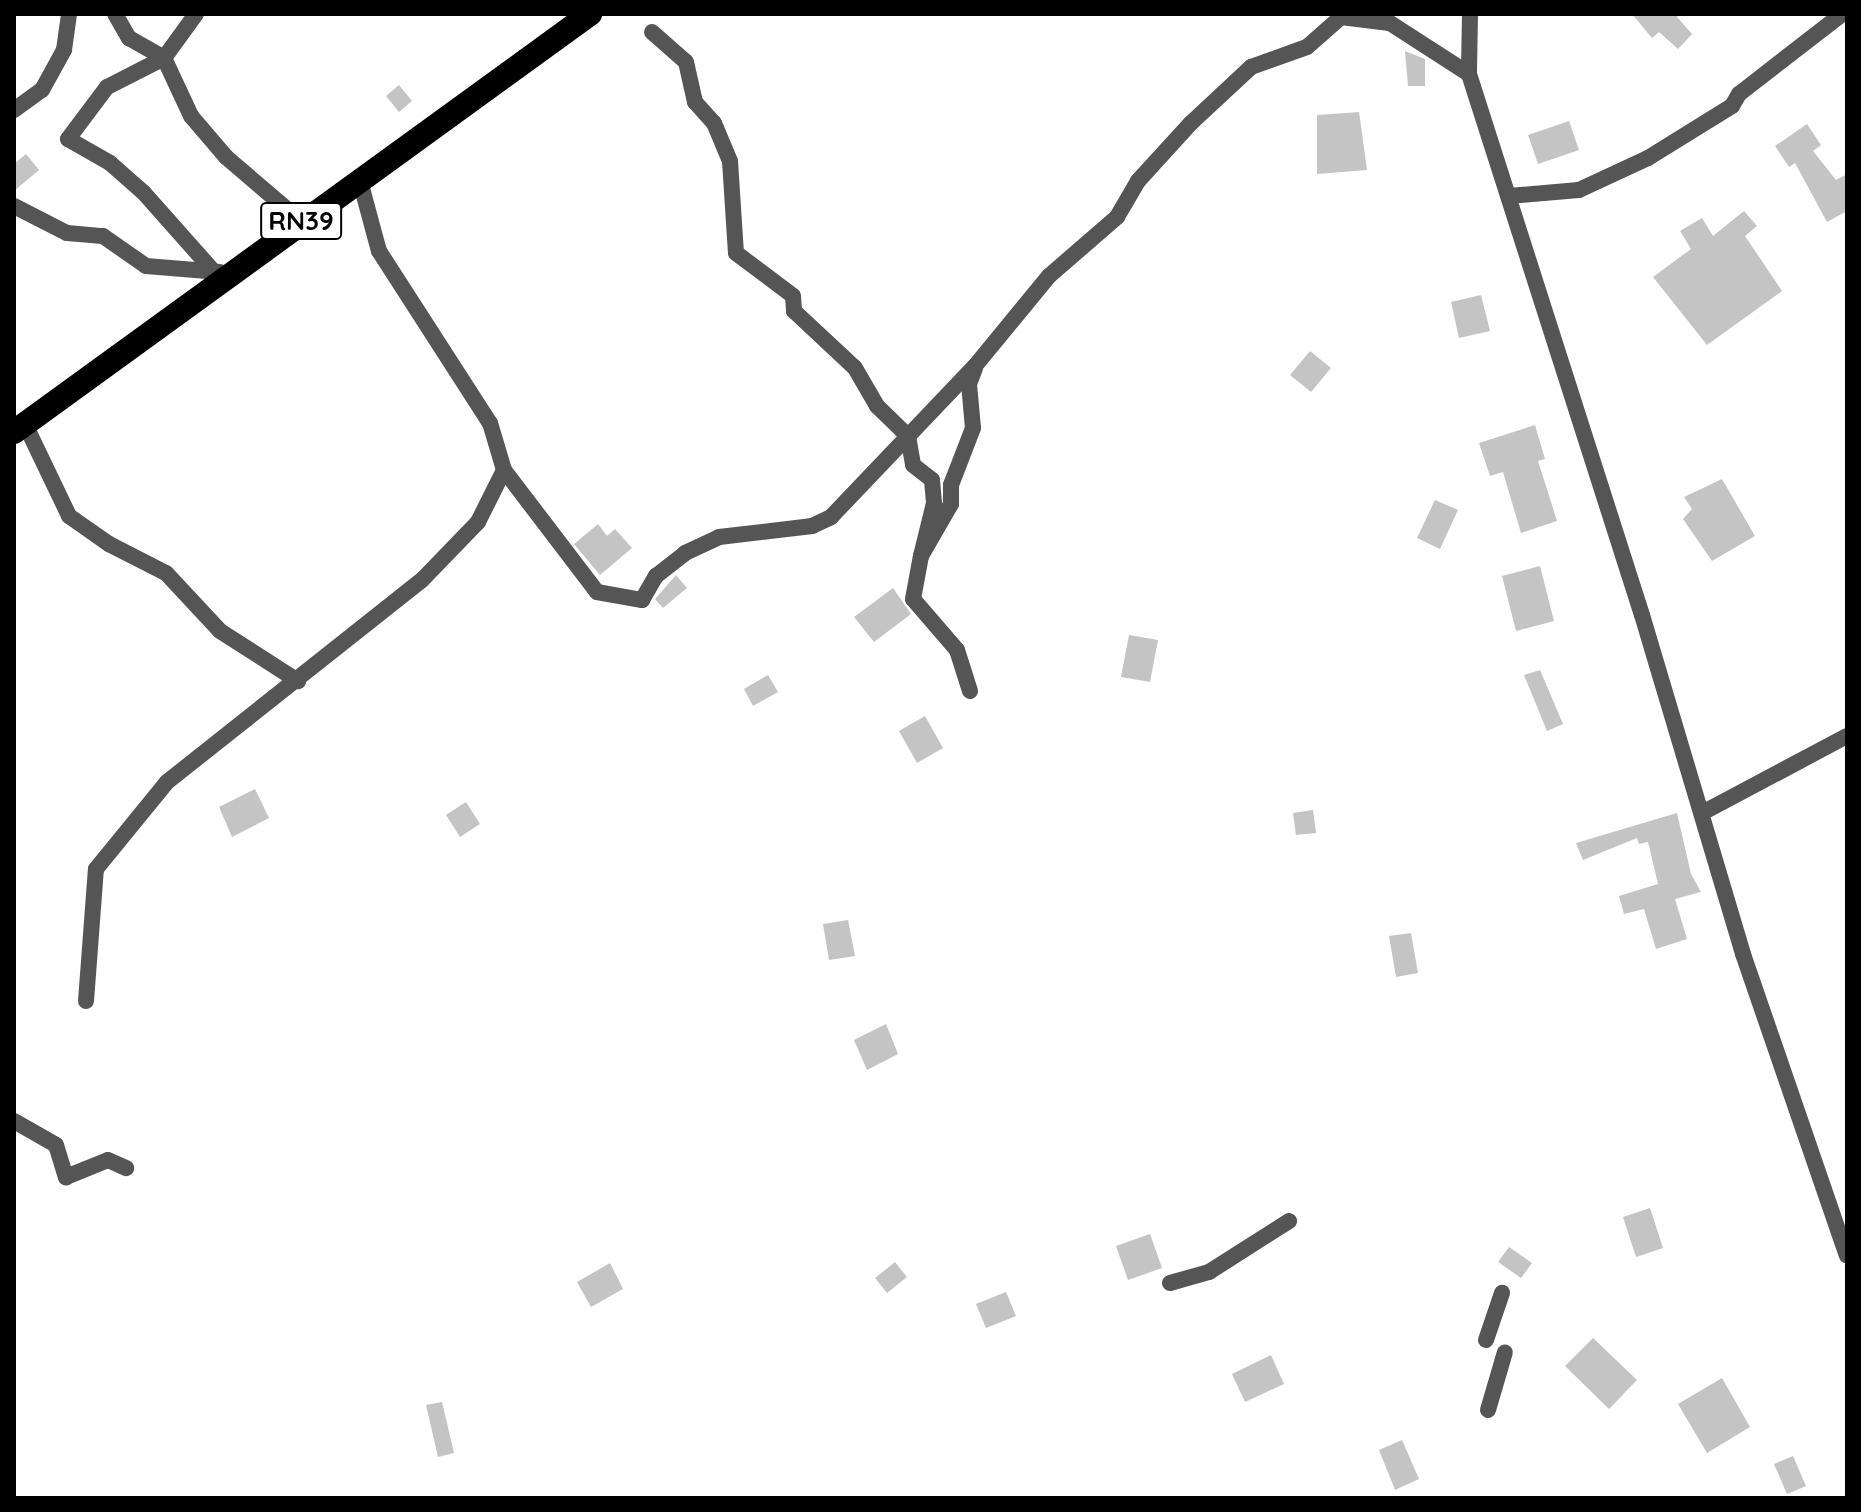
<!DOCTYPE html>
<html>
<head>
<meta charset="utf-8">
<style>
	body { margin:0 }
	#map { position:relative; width:1861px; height:1512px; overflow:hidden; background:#fff; font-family:Quicksand,sans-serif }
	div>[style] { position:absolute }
	.building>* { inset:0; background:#c4c4c4 }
	.street>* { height:16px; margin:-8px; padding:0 8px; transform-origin:8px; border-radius:8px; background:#555 }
	.highway>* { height:24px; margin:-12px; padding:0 12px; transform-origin:12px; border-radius:12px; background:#000 }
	span { translate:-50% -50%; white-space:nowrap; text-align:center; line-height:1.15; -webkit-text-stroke:8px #fff; paint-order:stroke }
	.shield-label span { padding:2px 6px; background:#fff; border:2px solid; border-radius:6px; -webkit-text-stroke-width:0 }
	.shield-label { font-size:26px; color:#000; font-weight:700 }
	.frame { position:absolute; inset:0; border:16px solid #000; pointer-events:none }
</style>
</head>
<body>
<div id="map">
	<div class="building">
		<div style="clip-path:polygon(1632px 14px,1680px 14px,1677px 17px,1692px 34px,1678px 49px,1659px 32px,1652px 38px)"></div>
		<div style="clip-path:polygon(1405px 51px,1425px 59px,1425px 86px,1408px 86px)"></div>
		<div style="clip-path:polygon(399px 85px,412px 101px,399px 112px,386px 96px)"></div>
		<div style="clip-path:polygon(1359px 112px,1367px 170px,1317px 174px,1317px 115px)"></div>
		<div style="clip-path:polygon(1569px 121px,1579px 150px,1538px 164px,1528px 135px)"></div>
		<div style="clip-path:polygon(1807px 124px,1821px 145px,1813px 151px,1836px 180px,1847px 174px,1847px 211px,1827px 222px,1795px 163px,1789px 167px,1775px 146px)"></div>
		<div style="clip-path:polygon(26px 154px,39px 170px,14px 191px,14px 164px)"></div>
		<div style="clip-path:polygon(1744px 211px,1757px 226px,1745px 236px,1782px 291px,1707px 345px,1653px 277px,1691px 249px,1680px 231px,1702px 218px,1713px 236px)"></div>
		<div style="clip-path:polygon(1481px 295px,1490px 331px,1459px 338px,1451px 302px)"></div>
		<div style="clip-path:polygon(1310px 351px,1331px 368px,1311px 392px,1290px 375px)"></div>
		<div style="clip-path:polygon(1535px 425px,1545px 459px,1538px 461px,1557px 521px,1521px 533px,1503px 472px,1490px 476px,1479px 443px)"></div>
		<div style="clip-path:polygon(1722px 479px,1755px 536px,1712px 561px,1683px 519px,1692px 509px,1684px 497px)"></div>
		<div style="clip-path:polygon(1435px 500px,1458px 510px,1440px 549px,1417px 538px)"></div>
		<div style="clip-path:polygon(598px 524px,607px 536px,615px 529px,632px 548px,600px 575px,574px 544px)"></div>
		<div style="clip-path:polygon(1540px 566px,1554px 621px,1516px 631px,1502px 576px)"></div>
		<div style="clip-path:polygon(676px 575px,687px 588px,663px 608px,655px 599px)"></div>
		<div style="clip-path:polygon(893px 588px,911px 614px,874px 642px,854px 617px)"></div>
		<div style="clip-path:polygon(1129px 635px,1158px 640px,1150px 682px,1121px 677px)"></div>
		<div style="clip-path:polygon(1540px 670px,1563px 724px,1547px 731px,1524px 675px)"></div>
		<div style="clip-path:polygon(768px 675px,778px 692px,753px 706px,744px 689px)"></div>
		<div style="clip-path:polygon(925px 716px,943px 748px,917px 763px,899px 731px)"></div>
		<div style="clip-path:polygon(255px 789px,269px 818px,232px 837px,219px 807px)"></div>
		<div style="clip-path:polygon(466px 802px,480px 824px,460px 837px,446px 815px)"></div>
		<div style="clip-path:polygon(1313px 810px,1316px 833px,1296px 835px,1293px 813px)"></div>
		<div style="clip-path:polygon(1677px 813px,1691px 874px,1701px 892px,1675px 899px,1687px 939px,1656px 949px,1644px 909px,1624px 914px,1619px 896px,1658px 884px,1648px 842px,1639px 844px,1637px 838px,1583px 860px,1576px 843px)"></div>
		<div style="clip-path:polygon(848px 920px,855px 956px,829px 960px,823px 924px)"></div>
		<div style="clip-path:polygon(1411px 933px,1418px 973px,1396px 977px,1389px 936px)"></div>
		<div style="clip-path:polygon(886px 1024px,898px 1054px,867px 1070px,854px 1040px)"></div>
		<div style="clip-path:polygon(1650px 1208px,1663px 1248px,1636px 1257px,1623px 1217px)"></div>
		<div style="clip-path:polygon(1150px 1234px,1162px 1268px,1128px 1280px,1116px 1246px)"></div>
		<div style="clip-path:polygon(1509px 1247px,1532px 1263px,1521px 1278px,1498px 1262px)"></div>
		<div style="clip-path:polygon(895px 1262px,907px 1277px,887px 1293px,875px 1278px)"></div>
		<div style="clip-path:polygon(610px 1263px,623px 1289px,591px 1307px,577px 1282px)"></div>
		<div style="clip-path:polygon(1006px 1292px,1016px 1316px,986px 1328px,976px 1304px)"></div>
		<div style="clip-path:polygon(1593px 1338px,1637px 1380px,1609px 1409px,1565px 1366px)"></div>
		<div style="clip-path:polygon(1271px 1355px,1284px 1384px,1245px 1402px,1232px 1374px)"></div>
		<div style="clip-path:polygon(1722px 1378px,1750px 1427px,1707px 1453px,1678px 1404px)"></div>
		<div style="clip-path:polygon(442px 1402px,454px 1453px,438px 1457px,426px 1405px)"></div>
		<div style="clip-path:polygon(1402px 1440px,1419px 1479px,1395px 1490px,1379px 1450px)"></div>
		<div style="clip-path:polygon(1793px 1456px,1806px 1486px,1787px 1494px,1774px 1464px)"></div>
	</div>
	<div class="street">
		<div style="left:115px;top:14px;width:28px;rotate:60deg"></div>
		<div style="left:129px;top:38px;width:40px;rotate:29.7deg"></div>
		<div style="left:164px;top:58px;width:64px;rotate:65deg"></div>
		<div style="left:191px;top:116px;width:54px;rotate:49.5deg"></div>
		<div style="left:226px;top:157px;width:99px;rotate:40.5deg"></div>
		<div style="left:196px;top:14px;width:54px;rotate:126deg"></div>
		<div style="left:164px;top:58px;width:64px;rotate:153deg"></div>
		<div style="left:107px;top:87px;width:65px;rotate:126.9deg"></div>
		<div style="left:68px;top:139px;width:48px;rotate:29.7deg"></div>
		<div style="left:110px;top:163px;width:45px;rotate:41.4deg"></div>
		<div style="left:144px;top:193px;width:108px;rotate:48.4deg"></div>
		<div style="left:1470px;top:14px;width:60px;rotate:91deg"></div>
		<div style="left:1469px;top:74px;width:568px;rotate:72.27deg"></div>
		<div style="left:1642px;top:615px;width:354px;rotate:73.4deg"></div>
		<div style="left:1743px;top:954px;width:319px;rotate:71deg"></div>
		<div style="left:652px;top:32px;width:45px;rotate:41.4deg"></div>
		<div style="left:686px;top:62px;width:41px;rotate:77.3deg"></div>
		<div style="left:695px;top:102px;width:28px;rotate:48deg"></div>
		<div style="left:714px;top:123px;width:41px;rotate:67.2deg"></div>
		<div style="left:730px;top:161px;width:92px;rotate:86.3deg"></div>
		<div style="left:736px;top:253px;width:71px;rotate:37deg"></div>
		<div style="left:793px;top:296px;width:15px;rotate:86deg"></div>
		<div style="left:794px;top:311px;width:83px;rotate:43.1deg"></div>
		<div style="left:855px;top:368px;width:44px;rotate:59.9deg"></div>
		<div style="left:877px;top:406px;width:43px;rotate:44.1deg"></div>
		<div style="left:908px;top:436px;width:29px;rotate:80deg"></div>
		<div style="left:913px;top:465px;width:24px;rotate:38deg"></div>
		<div style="left:932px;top:480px;width:23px;rotate:85deg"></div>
		<div style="left:934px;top:503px;width:55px;rotate:103.8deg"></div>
		<div style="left:14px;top:110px;width:34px;rotate:-36deg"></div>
		<div style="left:42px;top:90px;width:46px;rotate:-61.2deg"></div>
		<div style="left:64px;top:50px;width:36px;rotate:-82deg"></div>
		<div style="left:359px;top:177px;width:77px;rotate:74.9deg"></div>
		<div style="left:379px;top:251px;width:205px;rotate:57.2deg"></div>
		<div style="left:490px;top:423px;width:49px;rotate:73.4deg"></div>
		<div style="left:504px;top:470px;width:153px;rotate:52.7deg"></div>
		<div style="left:597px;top:592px;width:46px;rotate:10.1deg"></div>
		<div style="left:642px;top:600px;width:28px;rotate:-60deg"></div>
		<div style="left:656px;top:576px;width:37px;rotate:-38deg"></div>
		<div style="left:685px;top:553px;width:38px;rotate:-25deg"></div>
		<div style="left:719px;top:537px;width:94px;rotate:-6.7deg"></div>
		<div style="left:812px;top:526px;width:21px;rotate:-25deg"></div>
		<div style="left:831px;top:517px;width:209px;rotate:-46.4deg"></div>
		<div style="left:975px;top:366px;width:117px;rotate:-50.6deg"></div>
		<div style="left:1049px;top:276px;width:90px;rotate:-40.9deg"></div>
		<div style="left:1117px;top:217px;width:42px;rotate:-59.7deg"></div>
		<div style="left:1138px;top:181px;width:79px;rotate:-47.6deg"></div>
		<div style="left:1191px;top:123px;width:82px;rotate:-43deg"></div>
		<div style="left:1251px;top:67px;width:59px;rotate:-19.7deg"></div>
		<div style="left:1307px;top:47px;width:45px;rotate:-41.4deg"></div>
		<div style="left:1341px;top:17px;width:49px;rotate:7deg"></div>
		<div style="left:1390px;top:23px;width:94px;rotate:32.8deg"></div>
		<div style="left:1509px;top:196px;width:70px;rotate:-4.9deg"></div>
		<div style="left:1579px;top:190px;width:76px;rotate:-24.9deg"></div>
		<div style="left:1648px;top:158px;width:99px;rotate:-31.8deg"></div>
		<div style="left:1732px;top:106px;width:14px;rotate:-60deg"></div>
		<div style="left:1739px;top:94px;width:130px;rotate:-37.8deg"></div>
		<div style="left:14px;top:206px;width:59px;rotate:27deg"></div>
		<div style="left:67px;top:233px;width:36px;rotate:5deg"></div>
		<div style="left:103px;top:236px;width:52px;rotate:34.9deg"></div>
		<div style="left:146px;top:266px;width:74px;rotate:4.6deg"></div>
		<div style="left:25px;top:424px;width:102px;rotate:64.4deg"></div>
		<div style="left:69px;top:516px;width:49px;rotate:35deg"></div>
		<div style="left:109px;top:544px;width:64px;rotate:27deg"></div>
		<div style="left:166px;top:573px;width:79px;rotate:47deg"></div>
		<div style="left:220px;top:631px;width:93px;rotate:32.7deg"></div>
		<div style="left:970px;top:691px;width:43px;rotate:-107.6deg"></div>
		<div style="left:957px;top:650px;width:67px;rotate:-130.8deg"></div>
		<div style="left:913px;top:599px;width:44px;rotate:-79.5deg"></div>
		<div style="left:921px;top:556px;width:60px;rotate:-60deg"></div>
		<div style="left:951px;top:504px;width:19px;rotate:-90deg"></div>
		<div style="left:951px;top:485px;width:61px;rotate:-68.9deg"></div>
		<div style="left:973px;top:428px;width:44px;rotate:-95.2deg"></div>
		<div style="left:969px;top:384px;width:17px;rotate:-69deg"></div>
		<div style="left:1702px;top:813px;width:164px;rotate:-28deg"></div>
		<div style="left:86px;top:1001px;width:132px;rotate:-85.7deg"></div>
		<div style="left:96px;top:869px;width:112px;rotate:-50.8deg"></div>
		<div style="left:167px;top:782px;width:325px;rotate:-38.4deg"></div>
		<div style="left:422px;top:580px;width:81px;rotate:-46deg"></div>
		<div style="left:478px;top:522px;width:58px;rotate:-63.4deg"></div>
		<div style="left:14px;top:1121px;width:48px;rotate:29.7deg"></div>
		<div style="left:56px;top:1145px;width:34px;rotate:73deg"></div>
		<div style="left:66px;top:1177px;width:45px;rotate:-22deg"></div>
		<div style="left:108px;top:1160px;width:20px;rotate:24deg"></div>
		<div style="left:1170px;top:1283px;width:41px;rotate:-15.8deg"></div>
		<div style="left:1209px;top:1272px;width:95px;rotate:-32.5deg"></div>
		<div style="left:1486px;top:1340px;width:50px;rotate:-71.2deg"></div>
		<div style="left:1488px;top:1410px;width:60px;rotate:-73.7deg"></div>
	</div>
	<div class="highway">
		<div style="left:14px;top:432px;width:712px;rotate:-35.97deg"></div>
	</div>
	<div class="shield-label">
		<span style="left:301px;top:221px">RN39</span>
	</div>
	<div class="frame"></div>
</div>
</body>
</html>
